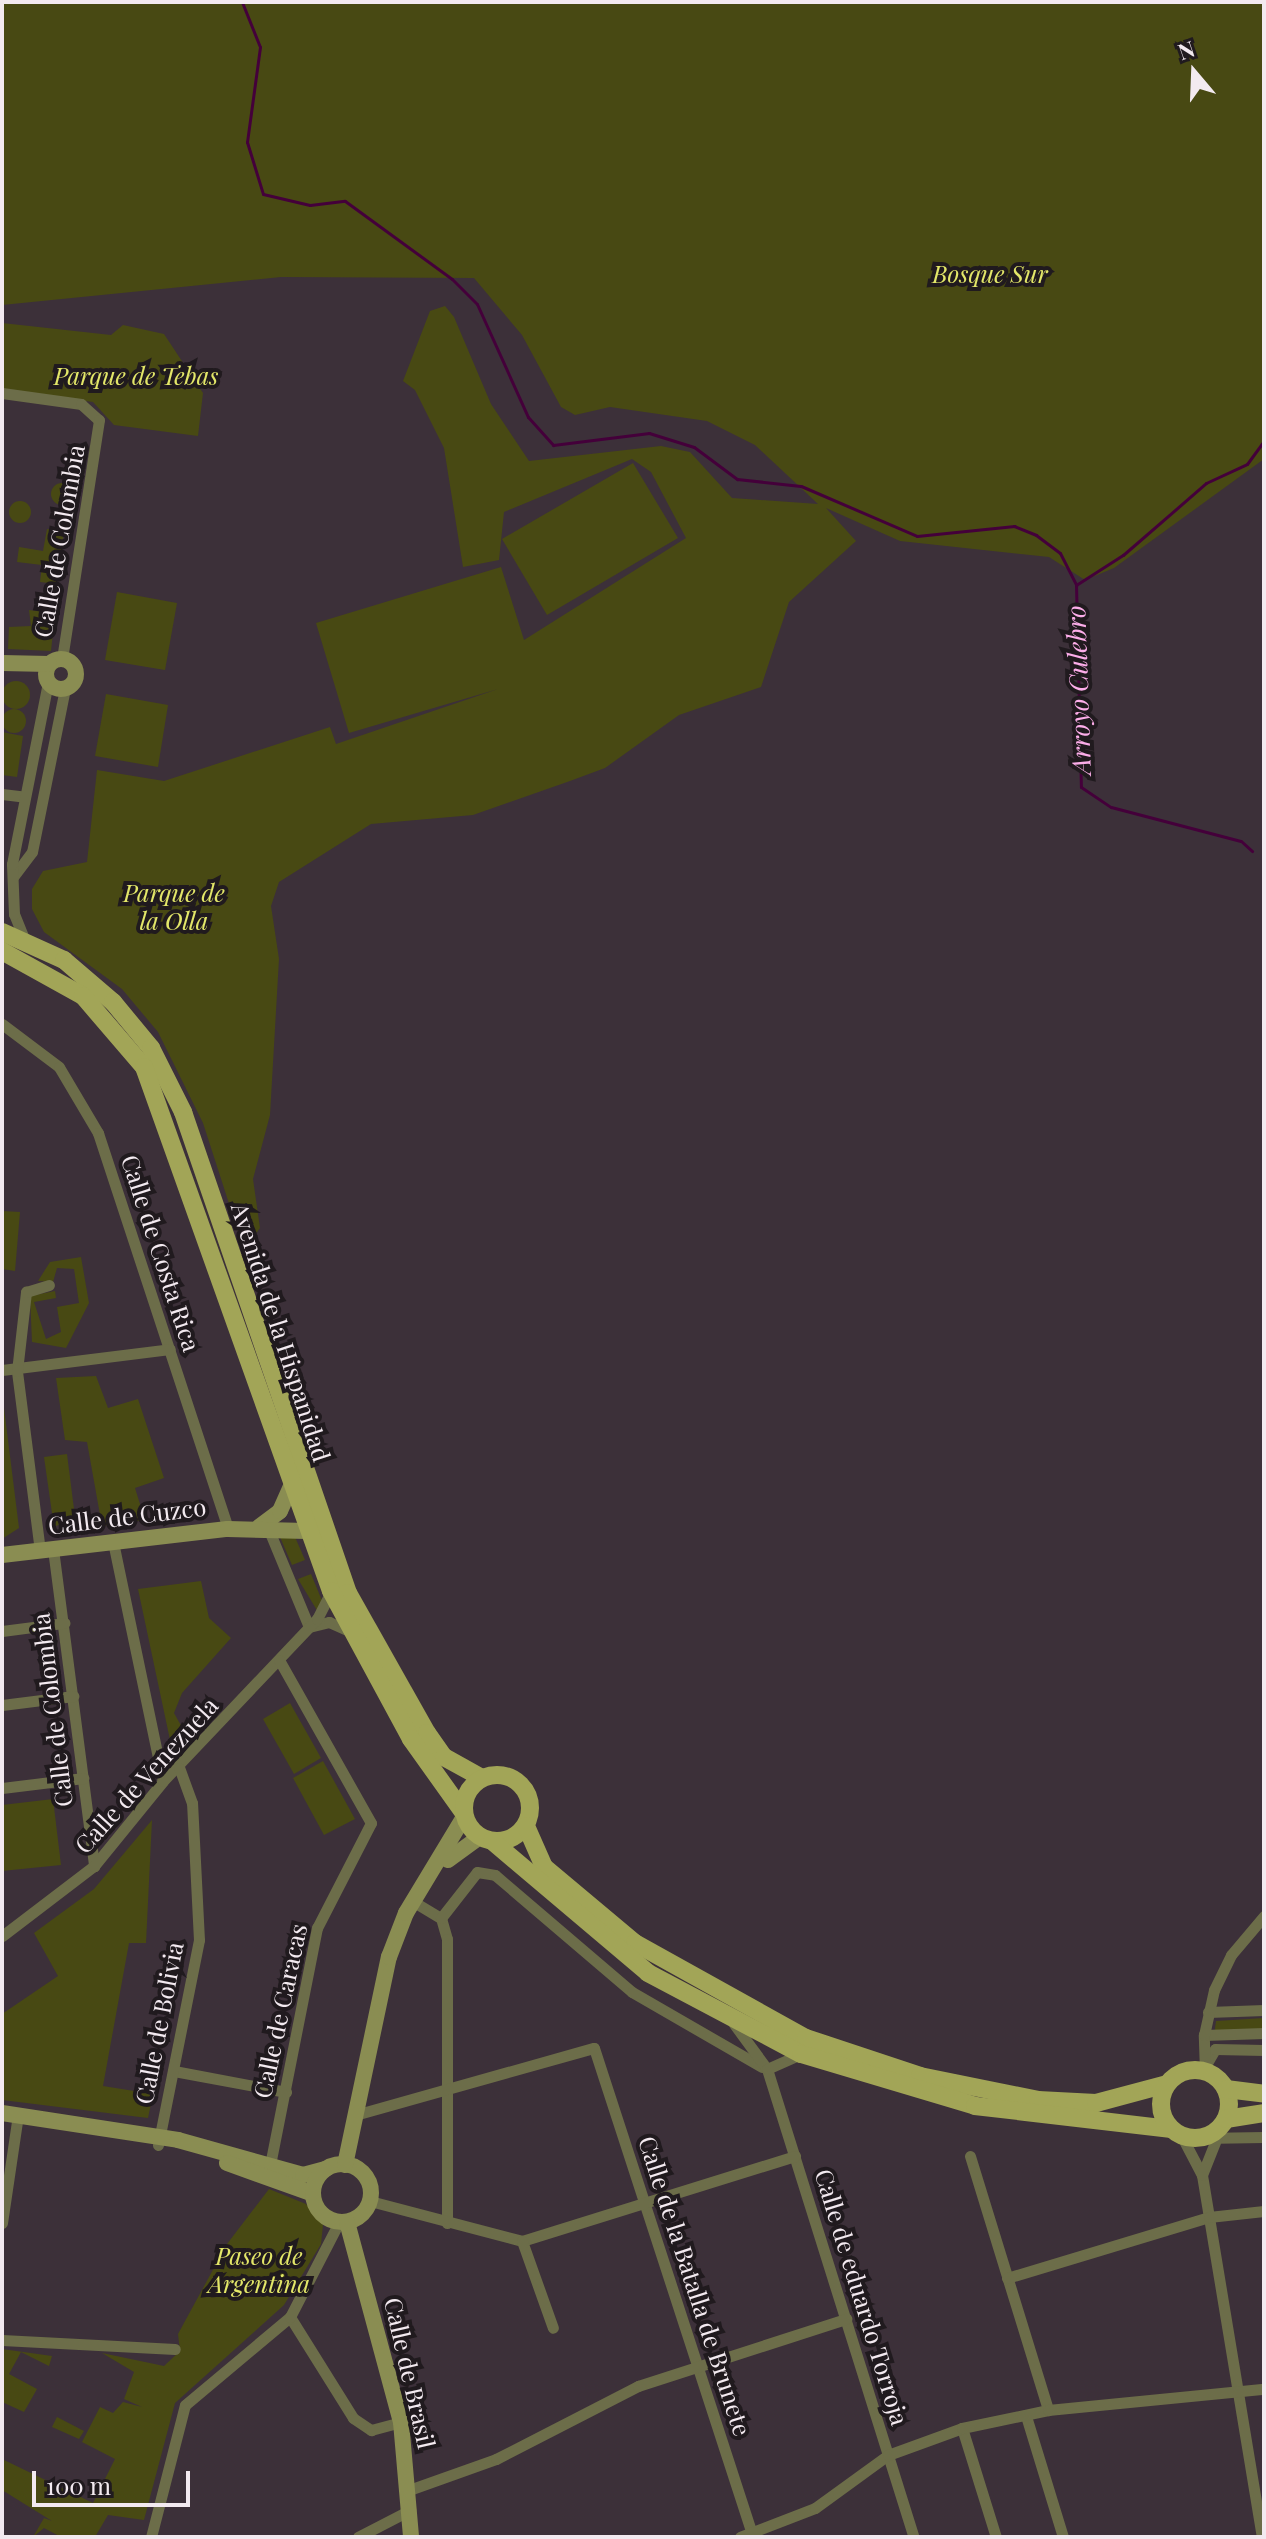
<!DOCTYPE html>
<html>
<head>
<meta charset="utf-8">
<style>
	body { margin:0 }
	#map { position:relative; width:1266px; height:2539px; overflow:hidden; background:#3c3039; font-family:"Playfair Display",serif }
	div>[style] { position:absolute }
	.green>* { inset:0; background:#484913 }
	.round { border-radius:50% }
	.stream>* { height:3px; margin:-1.5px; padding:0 1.5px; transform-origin:1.5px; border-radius:1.5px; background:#44003a }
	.street>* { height:11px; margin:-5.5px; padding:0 5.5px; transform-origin:5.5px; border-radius:5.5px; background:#6c6d49 }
	.secondary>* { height:16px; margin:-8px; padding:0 8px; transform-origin:8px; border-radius:8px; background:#8a8d52 }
	.secondary>.ring { margin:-8px; padding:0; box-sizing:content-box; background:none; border:16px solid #8a8d52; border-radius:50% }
	.primary>* { height:18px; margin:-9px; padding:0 9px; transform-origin:9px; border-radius:9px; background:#a2a557 }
	.primary>.ring { margin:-9px; padding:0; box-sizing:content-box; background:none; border:18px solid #a2a557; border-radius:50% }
	span { translate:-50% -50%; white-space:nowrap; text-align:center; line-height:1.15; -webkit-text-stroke:8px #201a1e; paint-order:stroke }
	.park-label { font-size:24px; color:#e3e769; font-style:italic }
	.street-label { font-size:24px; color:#f3eaf0 }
	.water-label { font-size:26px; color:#fcade9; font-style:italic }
	.frame { position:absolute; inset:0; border:4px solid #f3eaf0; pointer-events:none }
	.north { position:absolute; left:1154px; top:32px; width:80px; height:80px; -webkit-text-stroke:6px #201a1e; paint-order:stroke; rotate:341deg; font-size:22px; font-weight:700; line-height:32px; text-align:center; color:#f3eaf0 }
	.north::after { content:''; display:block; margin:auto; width:28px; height:36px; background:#f3eaf0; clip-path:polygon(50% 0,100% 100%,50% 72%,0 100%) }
	.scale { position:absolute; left:32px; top:2471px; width:158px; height:36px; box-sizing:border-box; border:4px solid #f3eaf0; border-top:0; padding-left:10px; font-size:24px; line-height:28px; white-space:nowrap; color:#f3eaf0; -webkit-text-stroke:6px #201a1e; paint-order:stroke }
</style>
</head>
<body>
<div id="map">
	<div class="green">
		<div style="clip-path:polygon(2px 2px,1264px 2px,1264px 459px,1114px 568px,1085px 580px,1049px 557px,900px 541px,826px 508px,856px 541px,789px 602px,761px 687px,679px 715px,605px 768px,570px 781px,473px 815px,371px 824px,279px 882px,271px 906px,279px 959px,270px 1115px,253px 1179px,260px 1228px,244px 1250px,203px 1123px,158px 1032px,122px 989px,44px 932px,32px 909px,32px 889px,43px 871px,87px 862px,97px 770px,164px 781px,330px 727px,336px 744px,498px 689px,349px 733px,316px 623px,501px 567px,524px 640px,686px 538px,651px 472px,632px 459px,504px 512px,499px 560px,463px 567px,444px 448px,415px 390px,403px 381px,430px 311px,445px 306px,454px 317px,491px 404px,529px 461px,661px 446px,690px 452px,732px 498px,818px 504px,755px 445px,707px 421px,610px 407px,575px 415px,561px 407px,522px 335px,474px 278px,281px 277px,2px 305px)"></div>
		<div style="clip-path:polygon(2px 323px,111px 335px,123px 325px,164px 334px,203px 393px,198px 436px,114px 425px,93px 402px,2px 390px)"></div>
		<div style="clip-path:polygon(633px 463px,678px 538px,547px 615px,502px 539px)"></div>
		<div class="round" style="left:51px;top:483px;width:22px;height:22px"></div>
		<div class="round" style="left:9px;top:501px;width:22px;height:22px"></div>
		<div style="clip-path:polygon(47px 529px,64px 531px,57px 584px,40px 582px,42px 565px,17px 562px,19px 547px,43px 551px)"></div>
		<div style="clip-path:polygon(117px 592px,177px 603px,165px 670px,105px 660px)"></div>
		<div style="clip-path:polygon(29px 610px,55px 613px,51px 651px,8px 649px,9px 627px,31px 626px)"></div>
		<div class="round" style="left:2px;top:681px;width:28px;height:28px"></div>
		<div style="clip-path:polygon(106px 694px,168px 705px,158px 767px,95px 756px)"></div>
		<div class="round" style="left:2px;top:709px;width:24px;height:24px"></div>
		<div style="clip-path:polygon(2px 732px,23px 736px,17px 777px,2px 775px)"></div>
		<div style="clip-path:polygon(2px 1211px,20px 1212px,15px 1271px,2px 1269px)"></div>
		<div style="clip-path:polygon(81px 1257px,89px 1303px,66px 1348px,32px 1342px,30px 1296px,55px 1291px,56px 1298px,34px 1302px,46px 1339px,61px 1332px,57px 1307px,79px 1303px,74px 1269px,57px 1268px,53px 1282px,38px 1281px,50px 1262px)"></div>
		<div style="clip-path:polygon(96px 1376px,108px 1408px,138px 1399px,164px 1478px,135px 1488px,145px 1520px,102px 1526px,87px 1442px,65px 1440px,56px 1378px)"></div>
		<div style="clip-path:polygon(2px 1392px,19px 1528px,2px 1539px)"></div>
		<div style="clip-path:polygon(67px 1454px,75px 1517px,54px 1527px,44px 1457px)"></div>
		<div style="clip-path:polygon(292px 1530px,305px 1560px,292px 1565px,280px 1537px)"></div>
		<div style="clip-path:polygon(311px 1574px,323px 1603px,318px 1612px,298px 1579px)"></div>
		<div style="clip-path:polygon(201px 1581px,209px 1618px,231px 1638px,182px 1693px,174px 1713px,188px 1738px,173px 1754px,138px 1589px)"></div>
		<div style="clip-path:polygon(290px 1703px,321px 1758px,294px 1774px,263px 1719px)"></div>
		<div style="clip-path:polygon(323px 1761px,355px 1819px,324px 1835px,293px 1778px)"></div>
		<div style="clip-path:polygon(53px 1799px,61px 1865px,2px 1871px,2px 1805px)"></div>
		<div style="clip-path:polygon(152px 1820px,146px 1943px,129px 1943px,103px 2086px,153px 2094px,148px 2118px,2px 2100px,2px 2014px,58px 1976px,34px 1933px,94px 1889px)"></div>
		<div style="clip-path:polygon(1264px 2018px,1264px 2034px,1214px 2036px,1216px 2021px)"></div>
		<div style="clip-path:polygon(269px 2189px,306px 2204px,323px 2225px,321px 2244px,284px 2305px,175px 2403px,144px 2520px,108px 2515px,95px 2537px,61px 2537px,44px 2528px,33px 2537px,44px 2518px,52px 2521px,2px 2490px,2px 2459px,93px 2503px,115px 2459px,82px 2442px,100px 2407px,113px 2413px,123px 2402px,142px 2407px,124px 2399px,134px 2372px,102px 2353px,164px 2366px,180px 2351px,178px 2334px,227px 2244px)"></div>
		<div style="clip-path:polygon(2px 2349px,52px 2356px,49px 2366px,21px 2352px,9px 2374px,37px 2389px,24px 2412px,2px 2402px)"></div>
		<div style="clip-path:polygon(57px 2417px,84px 2431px,79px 2439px,52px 2427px)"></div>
	</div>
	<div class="stream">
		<div style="left:242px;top:2px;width:48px;rotate:68.2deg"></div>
		<div style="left:260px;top:47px;width:96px;rotate:97.8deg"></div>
		<div style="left:247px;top:142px;width:54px;rotate:72.9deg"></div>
		<div style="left:263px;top:194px;width:48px;rotate:13.2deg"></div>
		<div style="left:310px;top:205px;width:35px;rotate:-7deg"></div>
		<div style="left:345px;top:201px;width:132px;rotate:36.1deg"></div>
		<div style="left:452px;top:279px;width:35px;rotate:45deg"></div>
		<div style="left:477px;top:304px;width:124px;rotate:65.7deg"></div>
		<div style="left:528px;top:417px;width:38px;rotate:48deg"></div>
		<div style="left:553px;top:445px;width:97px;rotate:-7.1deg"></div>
		<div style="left:649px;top:433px;width:47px;rotate:17.3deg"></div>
		<div style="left:694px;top:447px;width:54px;rotate:36.7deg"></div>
		<div style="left:737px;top:479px;width:64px;rotate:6.2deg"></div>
		<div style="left:801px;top:486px;width:126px;rotate:23.3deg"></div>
		<div style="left:917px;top:536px;width:98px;rotate:-5.9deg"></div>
		<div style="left:1014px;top:526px;width:24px;rotate:22deg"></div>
		<div style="left:1036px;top:535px;width:30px;rotate:37deg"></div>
		<div style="left:1060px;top:553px;width:36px;rotate:63deg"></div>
		<div style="left:1076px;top:585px;width:202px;rotate:88.6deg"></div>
		<div style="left:1081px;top:787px;width:36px;rotate:34deg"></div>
		<div style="left:1111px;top:807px;width:134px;rotate:14.7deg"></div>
		<div style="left:1241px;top:841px;width:15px;rotate:42deg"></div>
		<div style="left:1076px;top:585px;width:56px;rotate:-32.6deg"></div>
		<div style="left:1123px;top:555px;width:110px;rotate:-40.9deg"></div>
		<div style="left:1206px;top:483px;width:45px;rotate:-24.9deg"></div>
		<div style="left:1247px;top:464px;width:29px;rotate:-54deg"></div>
		<div style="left:1263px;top:873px;width:1px"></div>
	</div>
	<div class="street">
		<div style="left:2px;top:393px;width:80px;rotate:7.9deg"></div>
		<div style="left:81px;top:404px;width:24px;rotate:42deg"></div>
		<div style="left:99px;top:420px;width:241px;rotate:98.8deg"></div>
		<div style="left:2px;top:794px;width:23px;rotate:7deg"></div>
		<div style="left:13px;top:877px;width:31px;rotate:-53deg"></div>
		<div style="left:32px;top:852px;width:166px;rotate:-78.6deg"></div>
		<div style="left:25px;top:941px;width:29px;rotate:-112deg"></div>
		<div style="left:14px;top:914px;width:50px;rotate:-92.3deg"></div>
		<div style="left:12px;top:864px;width:185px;rotate:-78.8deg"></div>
		<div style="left:2px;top:1024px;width:71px;rotate:37deg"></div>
		<div style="left:59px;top:1067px;width:77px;rotate:59.4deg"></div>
		<div style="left:98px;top:1133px;width:417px;rotate:71.8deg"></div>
		<div style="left:2px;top:1370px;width:169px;rotate:-7.1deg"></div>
		<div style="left:268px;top:1528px;width:107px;rotate:67.5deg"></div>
		<div style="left:113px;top:1542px;width:244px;rotate:78.2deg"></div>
		<div style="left:53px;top:1549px;width:320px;rotate:82.6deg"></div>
		<div style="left:40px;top:1551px;width:181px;rotate:-97.3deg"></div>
		<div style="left:17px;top:1371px;width:80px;rotate:-83.5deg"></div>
		<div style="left:26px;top:1292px;width:24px;rotate:-17deg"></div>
		<div style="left:309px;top:1627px;width:21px;rotate:-14deg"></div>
		<div style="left:329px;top:1622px;width:22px;rotate:24deg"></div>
		<div style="left:2px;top:1631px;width:63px;rotate:-7.4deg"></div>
		<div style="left:2px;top:1705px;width:72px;rotate:-7.2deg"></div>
		<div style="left:2px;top:1788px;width:82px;rotate:-7deg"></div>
		<div style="left:414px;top:1902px;width:31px;rotate:31deg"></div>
		<div style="left:441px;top:1918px;width:22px;rotate:74deg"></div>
		<div style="left:447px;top:1939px;width:284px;rotate:90deg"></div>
		<div style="left:441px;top:1918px;width:58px;rotate:-52deg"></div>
		<div style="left:477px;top:1872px;width:18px;rotate:9deg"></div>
		<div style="left:495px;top:1875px;width:180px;rotate:40.5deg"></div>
		<div style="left:632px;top:1992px;width:150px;rotate:30deg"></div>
		<div style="left:2px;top:1936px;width:116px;rotate:-37.3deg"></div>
		<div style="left:94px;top:1866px;width:109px;rotate:-50.9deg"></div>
		<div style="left:163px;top:1781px;width:224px;rotate:-46.5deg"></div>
		<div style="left:317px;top:1619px;width:30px;rotate:-63deg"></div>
		<div style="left:1208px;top:2012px;width:56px;rotate:-2deg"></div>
		<div style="left:734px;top:2024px;width:56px;rotate:53.7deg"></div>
		<div style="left:767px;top:2069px;width:491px;rotate:72.6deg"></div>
		<div style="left:1204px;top:2035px;width:60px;rotate:-1.9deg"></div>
		<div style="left:1207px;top:2063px;width:16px;rotate:-60deg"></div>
		<div style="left:1215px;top:2049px;width:49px;rotate:1.2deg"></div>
		<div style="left:767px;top:2069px;width:37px;rotate:-24deg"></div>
		<div style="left:174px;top:2071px;width:114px;rotate:10.6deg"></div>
		<div style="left:1205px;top:2071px;width:36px;rotate:-92deg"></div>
		<div style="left:1204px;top:2035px;width:46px;rotate:-77.5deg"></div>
		<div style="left:1214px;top:1990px;width:39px;rotate:-64deg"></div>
		<div style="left:1231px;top:1955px;width:51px;rotate:-49.8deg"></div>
		<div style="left:355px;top:2115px;width:248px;rotate:-15.7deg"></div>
		<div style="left:594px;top:2048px;width:514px;rotate:71.99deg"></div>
		<div style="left:1181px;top:2135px;width:45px;rotate:62.3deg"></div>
		<div style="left:1202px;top:2175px;width:367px;rotate:80.6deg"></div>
		<div style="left:1202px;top:2138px;width:62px;rotate:-0.9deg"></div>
		<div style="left:158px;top:2145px;width:209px;rotate:-78.7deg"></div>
		<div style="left:199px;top:1940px;width:137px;rotate:-92.9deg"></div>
		<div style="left:192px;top:1803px;width:37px;rotate:-110deg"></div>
		<div style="left:970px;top:2156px;width:266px;rotate:72.9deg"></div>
		<div style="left:270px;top:2165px;width:242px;rotate:-78.8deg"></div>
		<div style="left:317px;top:1928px;width:118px;rotate:-62.8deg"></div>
		<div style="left:371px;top:1823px;width:187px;rotate:-119.4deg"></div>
		<div style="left:1202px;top:2175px;width:52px;rotate:-68.4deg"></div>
		<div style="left:370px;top:2201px;width:157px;rotate:14.7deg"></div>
		<div style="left:522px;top:2241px;width:286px;rotate:-17.3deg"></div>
		<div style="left:2px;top:2223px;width:109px;rotate:-81.6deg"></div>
		<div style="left:522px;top:2241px;width:92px;rotate:70.4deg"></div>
		<div style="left:1007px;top:2278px;width:211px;rotate:-16.8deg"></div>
		<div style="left:1209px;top:2217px;width:55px;rotate:-6.2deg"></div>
		<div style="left:290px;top:2317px;width:119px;rotate:58deg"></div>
		<div style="left:353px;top:2418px;width:22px;rotate:34deg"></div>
		<div style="left:371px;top:2430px;width:31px;rotate:-15deg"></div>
		<div style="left:2px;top:2340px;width:173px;rotate:3deg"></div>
		<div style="left:1026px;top:2416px;width:127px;rotate:73deg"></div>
		<div style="left:962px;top:2428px;width:114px;rotate:72.7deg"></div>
		<div style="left:409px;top:2490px;width:92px;rotate:-19.6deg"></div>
		<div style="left:496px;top:2459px;width:160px;rotate:-27.2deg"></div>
		<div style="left:638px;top:2386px;width:219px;rotate:-17.9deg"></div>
		<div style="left:151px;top:2537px;width:136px;rotate:-75.6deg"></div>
		<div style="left:185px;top:2405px;width:137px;rotate:-40deg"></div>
		<div style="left:290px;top:2317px;width:107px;rotate:-62.7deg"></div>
		<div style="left:358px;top:2537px;width:59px;rotate:-27.4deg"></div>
		<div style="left:740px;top:2537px;width:80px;rotate:-21.1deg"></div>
		<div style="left:815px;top:2508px;width:90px;rotate:-36deg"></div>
		<div style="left:888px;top:2455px;width:79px;rotate:-20deg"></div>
		<div style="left:962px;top:2428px;width:88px;rotate:-11.8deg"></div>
		<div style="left:1048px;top:2410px;width:217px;rotate:-5.6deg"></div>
	</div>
	<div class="secondary">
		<div class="ring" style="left:46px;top:659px;width:14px;height:14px"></div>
		<div style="left:2px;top:663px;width:47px;rotate:1.2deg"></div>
		<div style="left:259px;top:1527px;width:26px;rotate:-37deg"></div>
		<div style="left:280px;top:1511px;width:27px;rotate:-66deg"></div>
		<div style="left:2px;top:1555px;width:227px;rotate:-6.6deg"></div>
		<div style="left:228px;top:1529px;width:79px;rotate:1.5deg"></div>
		<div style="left:448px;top:1860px;width:39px;rotate:-36deg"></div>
		<div style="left:2px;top:2113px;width:178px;rotate:8.7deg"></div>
		<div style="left:178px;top:2140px;width:130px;rotate:15.6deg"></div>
		<div style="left:303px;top:2175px;width:24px;rotate:-15deg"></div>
		<div style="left:227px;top:2163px;width:91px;rotate:19.8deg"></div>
		<div class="ring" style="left:313px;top:2164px;width:42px;height:42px"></div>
		<div style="left:345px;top:2165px;width:213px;rotate:-78.1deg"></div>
		<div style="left:389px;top:1957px;width:47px;rotate:-68.9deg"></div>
		<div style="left:406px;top:1913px;width:112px;rotate:-58.9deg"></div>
		<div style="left:347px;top:2222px;width:207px;rotate:74.9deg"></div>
		<div style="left:401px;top:2422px;width:115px;rotate:85deg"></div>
	</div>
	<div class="primary">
		<div style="left:2px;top:932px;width:68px;rotate:24.3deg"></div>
		<div style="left:64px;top:960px;width:65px;rotate:40.6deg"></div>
		<div style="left:113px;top:1002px;width:60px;rotate:50.4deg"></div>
		<div style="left:151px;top:1048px;width:72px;rotate:63.4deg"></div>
		<div style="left:183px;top:1112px;width:509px;rotate:71.07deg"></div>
		<div style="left:348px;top:1593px;width:161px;rotate:60.6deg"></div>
		<div style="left:427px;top:1733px;width:29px;rotate:55deg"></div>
		<div style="left:444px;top:1757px;width:43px;rotate:28.9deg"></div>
		<div style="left:2px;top:951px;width:93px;rotate:29.1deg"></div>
		<div style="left:83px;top:996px;width:94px;rotate:49.3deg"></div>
		<div style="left:144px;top:1067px;width:556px;rotate:70.36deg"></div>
		<div style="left:331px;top:1591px;width:168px;rotate:61.6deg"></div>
		<div style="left:411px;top:1739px;width:90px;rotate:54.5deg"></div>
		<div class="ring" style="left:464px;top:1775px;width:48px;height:48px"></div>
		<div style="left:526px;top:1826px;width:45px;rotate:66.3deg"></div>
		<div style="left:544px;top:1867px;width:119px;rotate:39.9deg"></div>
		<div style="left:635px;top:1943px;width:196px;rotate:29.1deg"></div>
		<div style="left:806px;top:2038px;width:120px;rotate:18.4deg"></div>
		<div style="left:920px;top:2076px;width:120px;rotate:11.5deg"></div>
		<div style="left:1038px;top:2100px;width:58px;rotate:3deg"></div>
		<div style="left:1096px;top:2103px;width:73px;rotate:-15deg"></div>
		<div style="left:492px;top:1841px;width:204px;rotate:40.2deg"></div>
		<div style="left:648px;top:1973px;width:173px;rotate:27.9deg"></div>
		<div style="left:801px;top:2054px;width:182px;rotate:16.6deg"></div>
		<div style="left:975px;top:2106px;width:198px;rotate:6.7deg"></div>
		<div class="ring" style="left:1161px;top:2070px;width:50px;height:50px"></div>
		<div style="left:1226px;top:2089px;width:38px;rotate:7deg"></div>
		<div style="left:1226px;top:2119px;width:38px;rotate:-9deg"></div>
	</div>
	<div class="park-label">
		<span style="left:990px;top:274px">Bosque Sur</span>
		<span style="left:136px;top:376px">Parque de Tebas</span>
		<span style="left:174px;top:907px">Parque de<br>la Olla</span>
		<span style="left:259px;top:2270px">Paseo de<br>Argentina</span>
	</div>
	<div class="street-label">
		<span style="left:59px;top:541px;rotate:-80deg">Calle de Colombia</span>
		<span style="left:161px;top:1253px;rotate:72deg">Calle de Costa Rica</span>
		<span style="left:281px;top:1332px;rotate:72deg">Avenida de la Hispanidad</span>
		<span style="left:127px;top:1516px;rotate:-7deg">Calle de Cuzco</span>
		<span style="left:52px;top:1710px;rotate:-97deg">Calle de Colombia</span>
		<span style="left:146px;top:1775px;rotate:-48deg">Calle de Venezuela</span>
		<span style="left:280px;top:2011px;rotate:-78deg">Calle de Caracas</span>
		<span style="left:159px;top:2023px;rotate:-79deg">Calle de Bolivia</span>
		<span style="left:695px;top:2286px;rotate:72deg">Calle de la Batalla de Brunete</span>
		<span style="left:862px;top:2297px;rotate:73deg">Calle de eduardo Torroja</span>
		<span style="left:410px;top:2373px;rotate:77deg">Calle de Brasil</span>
	</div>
	<div class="water-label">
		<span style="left:1078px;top:690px;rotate:-92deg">Arroyo Culebro</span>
	</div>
	<div class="frame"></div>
	<div class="north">N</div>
	<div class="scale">100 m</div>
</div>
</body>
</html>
